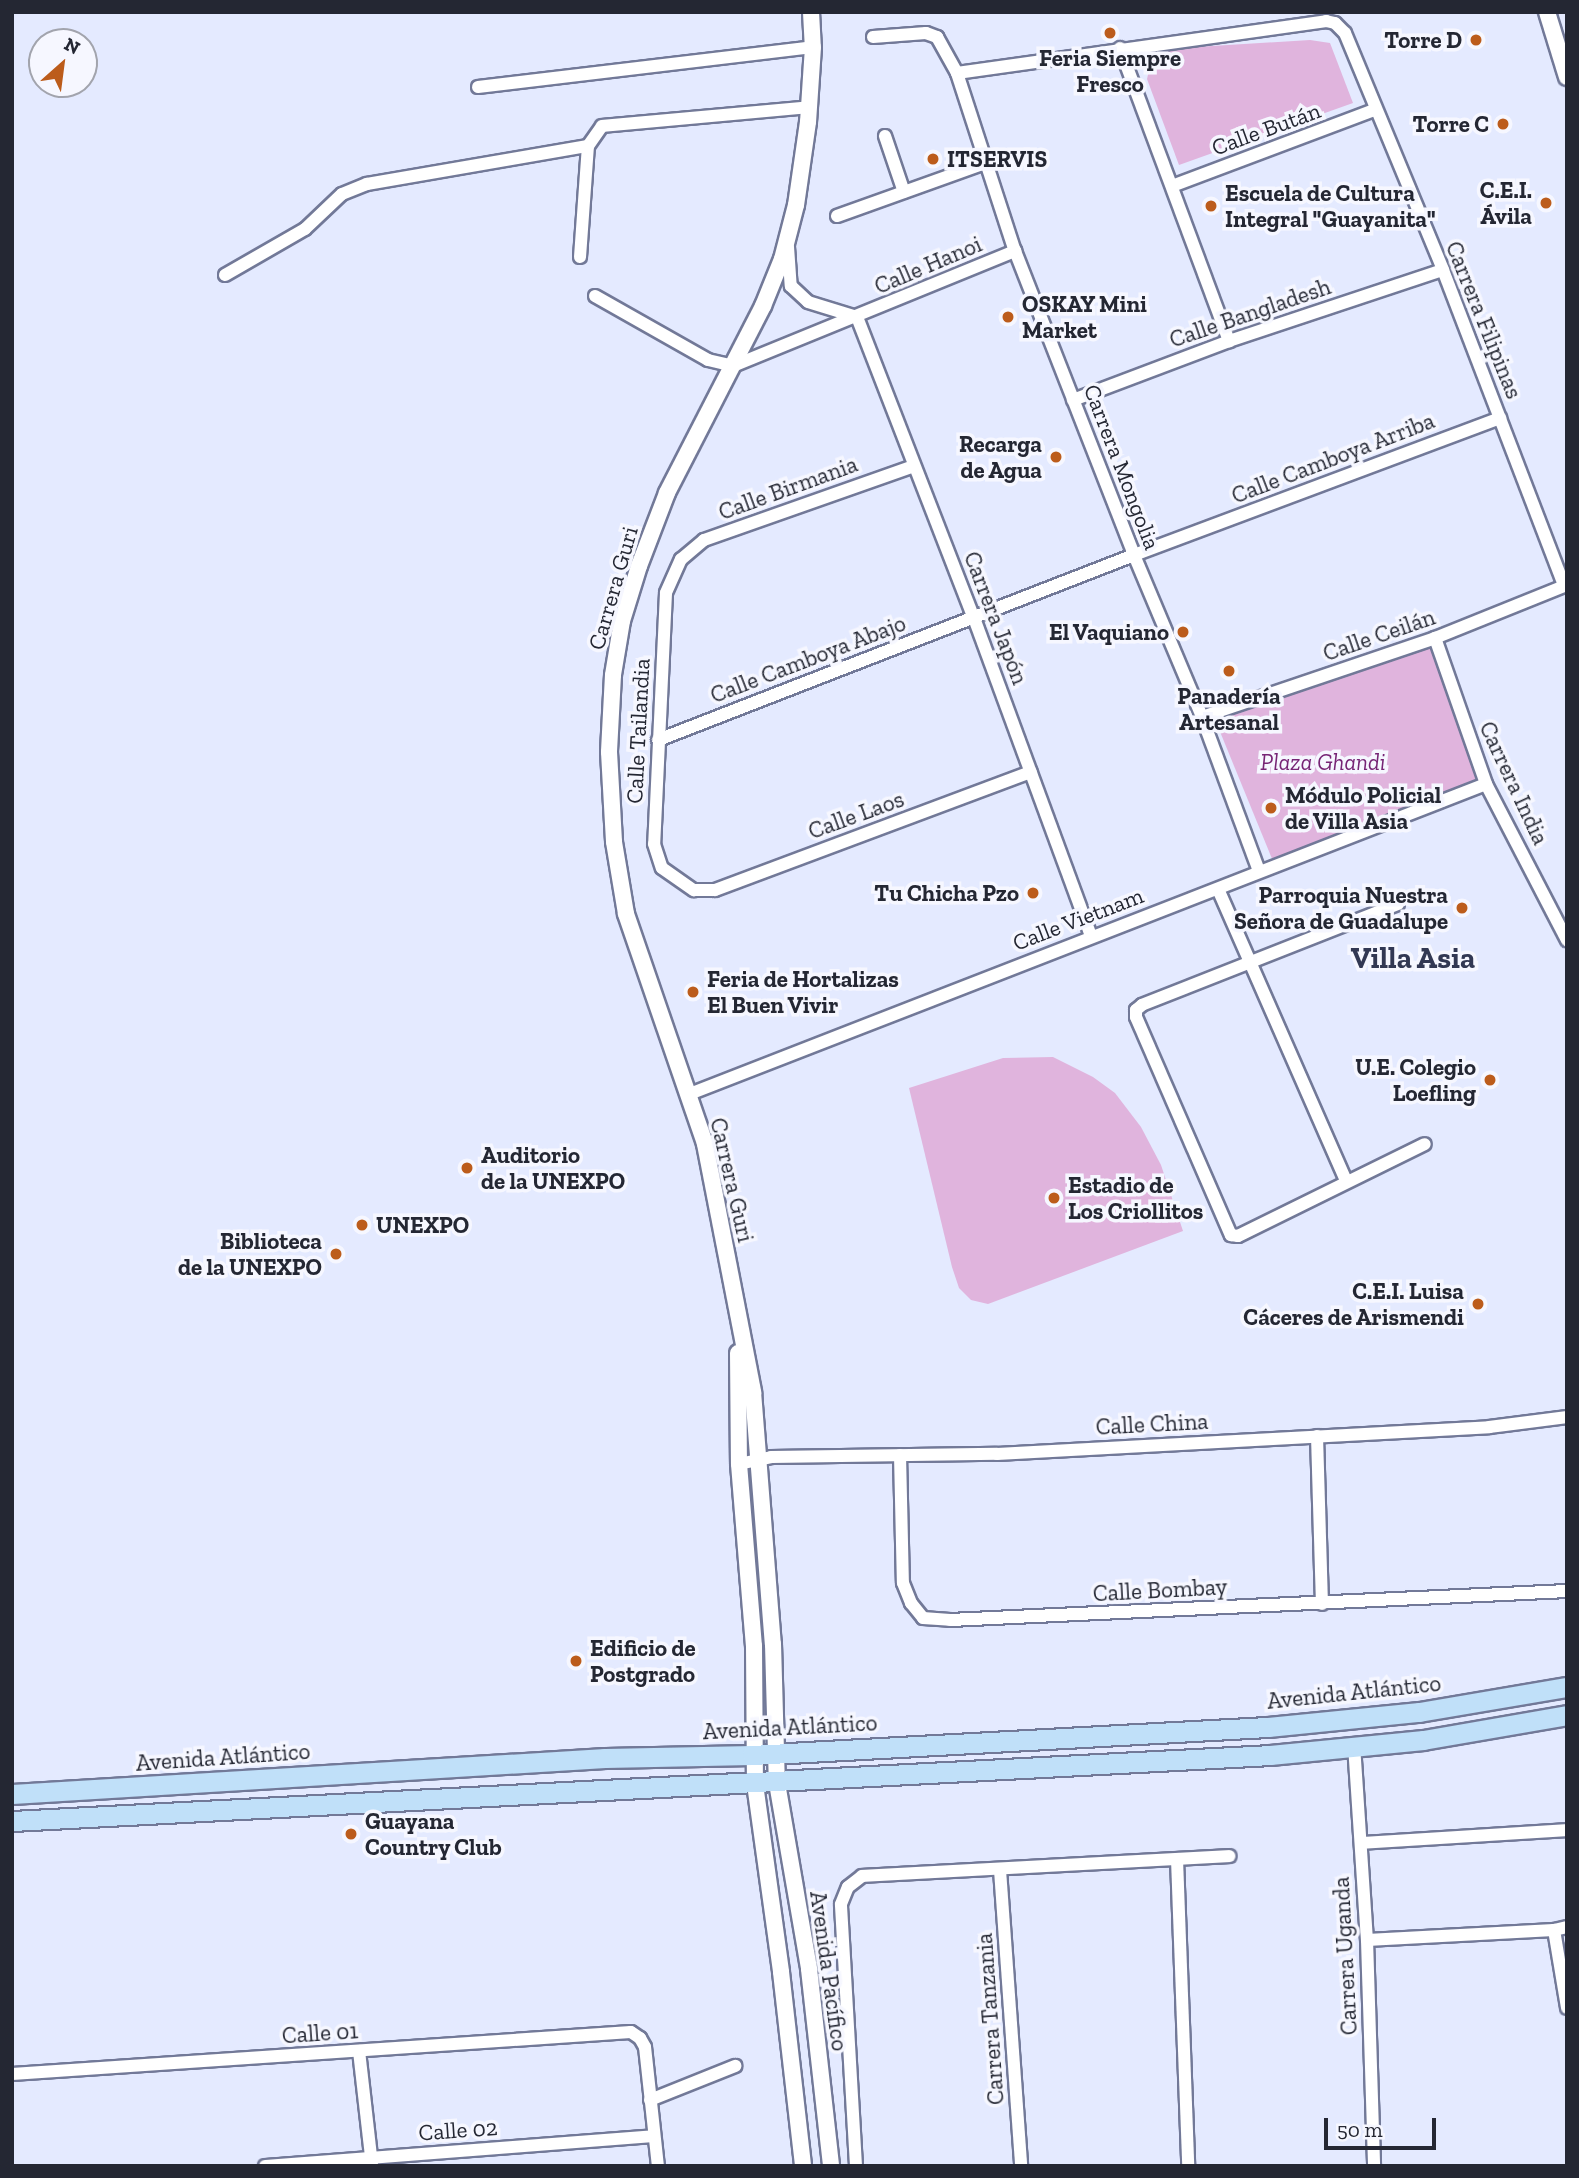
<!DOCTYPE html>
<html>
<head>
<meta charset="utf-8">
<style>
	body { margin:0 }
	#map { position:relative; width:1579px; height:2178px; overflow:hidden; background:#e4eaff; font-family:"Zilla Slab",serif }
	div>[style] { position:absolute }
	.green>* { inset:0; background:#e0b4dd }
	.roads { filter:drop-shadow(2px 0 #727998) drop-shadow(-2px 0 #727998) drop-shadow(0 2px #727998) drop-shadow(0 -2px #727998) }
	.minor>* { height:12px; margin:-6px; padding:0 6px; transform-origin:6px; border-radius:6px; background:#fff }
	.tertiary>* { height:16px; margin:-8px; padding:0 8px; transform-origin:8px; border-radius:8px; background:#fff }
	.secondary>* { height:19px; margin:-9.5px; padding:0 9.5px; transform-origin:9.5px; border-radius:9.5px; background:#c0e0f9 }
	.dots>* { width:19px; height:19px; translate:-50% -50%; box-sizing:border-box; border:4px solid #f6f7ff; border-radius:50% }
	span { translate:-50% -50%; white-space:nowrap; text-align:center; line-height:1.15; -webkit-text-stroke:7px #f6f7ff; paint-order:stroke }
	.poi-label { font-size:23px; color:#242733; font-weight:700 }
	.right { translate:-100% -50%; text-align:right }
	.left { translate:0 -50%; text-align:left }
	.street-label { font-size:23px; color:#242733 }
	.park-label { font-size:23px; color:#762475; font-style:italic }
	.district-label { font-size:30px; color:#323853; font-weight:700 }
	.frame { position:absolute; inset:0; border:14px solid #242733; pointer-events:none }
	.north { position:absolute; left:28px; top:28px; width:70px; height:70px; box-sizing:border-box; background:#f6f7ff; border:2px solid #a2a4ad; border-radius:50%; rotate:28deg; font-size:19px; font-weight:700; line-height:28px; text-align:center; color:#242733 }
	.north::after { content:''; display:block; margin:auto; width:24px; height:32px; background:#bc5c1b; clip-path:polygon(50% 0,100% 100%,50% 72%,0 100%) }
	.scale { position:absolute; left:1324px; top:2118px; width:112px; height:32px; box-sizing:border-box; border:4px solid #242733; border-top:0; padding-left:9px; font-size:21px; line-height:24px; white-space:nowrap; color:#242733; -webkit-text-stroke:5px #f6f7ff; paint-order:stroke }
</style>
</head>
<body>
<div id="map">
	<div class="green">
		<div style="clip-path:polygon(1310px 40px,1330px 43px,1353px 103px,1179px 165px,1147px 79px,1152px 58px,1164px 49px)"></div>
		<div style="clip-path:polygon(1431px 644px,1480px 782px,1275px 866px,1214px 717px)"></div>
		<div style="clip-path:polygon(1053px 1057px,1093px 1077px,1115px 1093px,1141px 1127px,1161px 1165px,1183px 1231px,988px 1304px,971px 1300px,959px 1288px,952px 1267px,909px 1088px,1003px 1058px)"></div>
	</div>
	<div class="roads">
		<div class="minor">
			<div style="left:873px;top:37px;width:53px;rotate:-4.3deg"></div>
			<div style="left:926px;top:33px;width:12px;rotate:20deg"></div>
			<div style="left:937px;top:37px;width:41px;rotate:60.9deg"></div>
			<div style="left:957px;top:73px;width:187px;rotate:72deg"></div>
			<div style="left:1015px;top:251px;width:326px;rotate:68.6deg"></div>
			<div style="left:1134px;top:555px;width:176px;rotate:67.2deg"></div>
			<div style="left:1202px;top:717px;width:164px;rotate:69.7deg"></div>
			<div style="left:1120px;top:48px;width:313px;rotate:69.6deg"></div>
			<div style="left:957px;top:73px;width:373px;rotate:-8deg"></div>
			<div style="left:1326px;top:21px;width:9px;rotate:13deg"></div>
			<div style="left:1335px;top:23px;width:14px;rotate:45deg"></div>
			<div style="left:1345px;top:33px;width:256px;rotate:67.5deg"></div>
			<div style="left:1443px;top:270px;width:338px;rotate:69deg"></div>
			<div style="left:478px;top:87px;width:337px;rotate:-6.8deg"></div>
			<div style="left:885px;top:136px;width:59px;rotate:71.3deg"></div>
			<div style="left:1172px;top:186px;width:216px;rotate:-20.6deg"></div>
			<div style="left:837px;top:216px;width:157px;rotate:-19.7deg"></div>
			<div style="left:788px;top:247px;width:39px;rotate:86deg"></div>
			<div style="left:791px;top:286px;width:23px;rotate:43deg"></div>
			<div style="left:808px;top:302px;width:51px;rotate:17deg"></div>
			<div style="left:580px;top:257px;width:111px;rotate:-85.9deg"></div>
			<div style="left:588px;top:146px;width:24px;rotate:-55deg"></div>
			<div style="left:602px;top:126px;width:208px;rotate:-5.2deg"></div>
			<div style="left:225px;top:275px;width:92px;rotate:-29.9deg"></div>
			<div style="left:305px;top:229px;width:51px;rotate:-43.4deg"></div>
			<div style="left:342px;top:194px;width:27px;rotate:-22deg"></div>
			<div style="left:367px;top:184px;width:224px;rotate:-9.8deg"></div>
			<div style="left:595px;top:296px;width:130px;rotate:29.5deg"></div>
			<div style="left:708px;top:360px;width:26px;rotate:13deg"></div>
			<div style="left:733px;top:366px;width:305px;rotate:-22.2deg"></div>
			<div style="left:857px;top:317px;width:323px;rotate:68.8deg"></div>
			<div style="left:974px;top:618px;width:339px;rotate:69.8deg"></div>
			<div style="left:1073px;top:400px;width:167px;rotate:-20.7deg"></div>
			<div style="left:1229px;top:341px;width:225px;rotate:-18.4deg"></div>
			<div style="left:914px;top:466px;width:223px;rotate:160.6deg"></div>
			<div style="left:704px;top:540px;width:30px;rotate:140deg"></div>
			<div style="left:681px;top:559px;width:37px;rotate:114deg"></div>
			<div style="left:666px;top:593px;width:251px;rotate:92.7deg"></div>
			<div style="left:654px;top:844px;width:25px;rotate:72deg"></div>
			<div style="left:662px;top:868px;width:39px;rotate:35deg"></div>
			<div style="left:694px;top:890px;width:21px"></div>
			<div style="left:715px;top:890px;width:337px;rotate:-20.5deg"></div>
			<div style="left:1435px;top:638px;width:155px;rotate:70.7deg"></div>
			<div style="left:1486px;top:784px;width:176px;rotate:62.6deg"></div>
			<div style="left:1202px;top:717px;width:246px;rotate:-18.7deg"></div>
			<div style="left:1435px;top:638px;width:142px;rotate:-21.9deg"></div>
			<div style="left:658px;top:740px;width:511px;rotate:-21.24deg"></div>
			<div style="left:1134px;top:555px;width:391px;rotate:-20.5deg"></div>
			<div style="left:1218px;top:889px;width:319px;rotate:66.3deg"></div>
			<div style="left:1398px;top:904px;width:275px;rotate:158.5deg"></div>
			<div style="left:1142px;top:1005px;width:8px;rotate:140deg"></div>
			<div style="left:1136px;top:1010px;width:7px;rotate:90deg"></div>
			<div style="left:1136px;top:1017px;width:238px;rotate:66.5deg"></div>
			<div style="left:1231px;top:1235px;width:7px;rotate:8deg"></div>
			<div style="left:1238px;top:1236px;width:208px;rotate:-26.2deg"></div>
			<div style="left:687px;top:1095px;width:857px;rotate:-21.27deg"></div>
			<div style="left:1317px;top:1436px;width:168px;rotate:88.3deg"></div>
			<div style="left:900px;top:1455px;width:128px;rotate:88.7deg"></div>
			<div style="left:903px;top:1583px;width:22px;rotate:68deg"></div>
			<div style="left:911px;top:1603px;width:19px;rotate:51deg"></div>
			<div style="left:923px;top:1618px;width:27px;rotate:4deg"></div>
			<div style="left:950px;top:1620px;width:618px;rotate:-2.69deg"></div>
			<div style="left:739px;top:1464px;width:33px;rotate:-12deg"></div>
			<div style="left:771px;top:1457px;width:226px;rotate:-0.8deg"></div>
			<div style="left:997px;top:1454px;width:493px;rotate:-3.1deg"></div>
			<div style="left:1489px;top:1427px;width:79px;rotate:-7.3deg"></div>
			<div style="left:1354px;top:1745px;width:195px;rotate:86.2deg"></div>
			<div style="left:1367px;top:1940px;width:226px;rotate:88.2deg"></div>
			<div style="left:1361px;top:1843px;width:206px;rotate:-3.6deg"></div>
			<div style="left:1177px;top:1859px;width:307px;rotate:87.9deg"></div>
			<div style="left:1000px;top:1870px;width:297px;rotate:85.9deg"></div>
			<div style="left:1554px;top:1930px;width:79px;rotate:80.5deg"></div>
			<div style="left:1367px;top:1940px;width:187px;rotate:-3.1deg"></div>
			<div style="left:1554px;top:1930px;width:13px;rotate:-13deg"></div>
			<div style="left:359px;top:2051px;width:115px;rotate:83.5deg"></div>
			<div style="left:12px;top:2074px;width:620px;rotate:-3.88deg"></div>
			<div style="left:631px;top:2032px;width:11px;rotate:34deg"></div>
			<div style="left:640px;top:2038px;width:10px;rotate:61deg"></div>
			<div style="left:645px;top:2047px;width:120px;rotate:83.8deg"></div>
			<div style="left:650px;top:2100px;width:92px;rotate:-21.8deg"></div>
			<div style="left:265px;top:2166px;width:390px;rotate:-4.4deg"></div>
			<div style="left:856px;top:2166px;width:262px;rotate:-93.3deg"></div>
			<div style="left:841px;top:1904px;width:18px;rotate:-68deg"></div>
			<div style="left:848px;top:1887px;width:18px;rotate:-38deg"></div>
			<div style="left:862px;top:1876px;width:368px;rotate:-3.1deg"></div>
		</div>
		<div class="tertiary">
			<div style="left:811px;top:12px;width:35px;rotate:87deg"></div>
			<div style="left:813px;top:47px;width:75px;rotate:93.8deg"></div>
			<div style="left:808px;top:122px;width:84px;rotate:98.2deg"></div>
			<div style="left:796px;top:205px;width:56px;rotate:104.5deg"></div>
			<div style="left:782px;top:259px;width:51px;rotate:112deg"></div>
			<div style="left:763px;top:306px;width:210px;rotate:117.2deg"></div>
			<div style="left:667px;top:493px;width:78px;rotate:111deg"></div>
			<div style="left:639px;top:566px;width:58px;rotate:107.2deg"></div>
			<div style="left:622px;top:621px;width:55px;rotate:99.5deg"></div>
			<div style="left:613px;top:675px;width:77px;rotate:93deg"></div>
			<div style="left:609px;top:752px;width:90px;rotate:86.8deg"></div>
			<div style="left:614px;top:842px;width:73px;rotate:80.5deg"></div>
			<div style="left:626px;top:914px;width:243px;rotate:71deg"></div>
			<div style="left:705px;top:1144px;width:253px;rotate:79deg"></div>
			<div style="left:753px;top:1392px;width:253px;rotate:85.5deg"></div>
			<div style="left:773px;top:1644px;width:139px;rotate:88.4deg"></div>
			<div style="left:777px;top:1783px;width:189px;rotate:80.2deg"></div>
			<div style="left:809px;top:1969px;width:198px;rotate:83.6deg"></div>
			<div style="left:1547px;top:12px;width:68px;rotate:72.9deg"></div>
			<div style="left:738px;top:1353px;width:111px;rotate:89.5deg"></div>
			<div style="left:739px;top:1464px;width:183px;rotate:85.3deg"></div>
			<div style="left:754px;top:1646px;width:138px;rotate:89.6deg"></div>
			<div style="left:755px;top:1784px;width:190px;rotate:82.1deg"></div>
			<div style="left:781px;top:1972px;width:195px;rotate:83.5deg"></div>
		</div>
		<div class="secondary">
			<div style="left:12px;top:1794px;width:594px;rotate:-3.47deg"></div>
			<div style="left:605px;top:1758px;width:147px;rotate:-1.2deg"></div>
			<div style="left:752px;top:1755px;width:517px;rotate:-3.11deg"></div>
			<div style="left:1268px;top:1727px;width:152px;rotate:-5.7deg"></div>
			<div style="left:1419px;top:1712px;width:150px;rotate:-9.6deg"></div>
			<div style="left:12px;top:1821px;width:1260px;rotate:-3deg"></div>
			<div style="left:1270px;top:1755px;width:154px;rotate:-5.6deg"></div>
			<div style="left:1423px;top:1740px;width:146px;rotate:-9.8deg"></div>
		</div>
	</div>
	<div class="dots">
		<div style="left:1110px;top:33px;background:#bc5c1b"></div>
		<div style="left:1476px;top:40px;background:#bc5c1b"></div>
		<div style="left:1503px;top:124px;background:#bc5c1b"></div>
		<div style="left:933px;top:159px;background:#bc5c1b"></div>
		<div style="left:1546px;top:203px;background:#bc5c1b"></div>
		<div style="left:1211px;top:206px;background:#bc5c1b"></div>
		<div style="left:1008px;top:317px;background:#bc5c1b"></div>
		<div style="left:1056px;top:457px;background:#bc5c1b"></div>
		<div style="left:1183px;top:632px;background:#bc5c1b"></div>
		<div style="left:1229px;top:671px;background:#bc5c1b"></div>
		<div style="left:1271px;top:808px;background:#bc5c1b"></div>
		<div style="left:1033px;top:893px;background:#bc5c1b"></div>
		<div style="left:1462px;top:908px;background:#bc5c1b"></div>
		<div style="left:693px;top:992px;background:#bc5c1b"></div>
		<div style="left:1490px;top:1080px;background:#bc5c1b"></div>
		<div style="left:467px;top:1168px;background:#bc5c1b"></div>
		<div style="left:1054px;top:1198px;background:#bc5c1b"></div>
		<div style="left:362px;top:1225px;background:#bc5c1b"></div>
		<div style="left:336px;top:1254px;background:#bc5c1b"></div>
		<div style="left:1478px;top:1304px;background:#bc5c1b"></div>
		<div style="left:576px;top:1661px;background:#bc5c1b"></div>
		<div style="left:351px;top:1834px;background:#bc5c1b"></div>
	</div>
	<div class="poi-label">
		<span class="right" style="left:1462px;top:40px">Torre D</span>
		<span style="left:1110px;top:71px">Feria Siempre<br>Fresco</span>
		<span class="right" style="left:1489px;top:124px">Torre C</span>
		<span class="left" style="left:947px;top:159px">ITSERVIS</span>
		<span class="right" style="left:1532px;top:203px">C.E.I.<br>Ávila</span>
		<span class="left" style="left:1225px;top:206px">Escuela de Cultura<br>Integral "Guayanita"</span>
		<span class="left" style="left:1022px;top:317px">OSKAY Mini<br>Market</span>
		<span class="right" style="left:1042px;top:457px">Recarga<br>de Agua</span>
		<span class="right" style="left:1169px;top:632px">El Vaquiano</span>
		<span style="left:1229px;top:709px">Panadería<br>Artesanal</span>
		<span class="left" style="left:1285px;top:808px">Módulo Policial<br>de Villa Asia</span>
		<span class="right" style="left:1019px;top:893px">Tu Chicha Pzo</span>
		<span class="right" style="left:1448px;top:908px">Parroquia Nuestra<br>Señora de Guadalupe</span>
		<span class="left" style="left:707px;top:992px">Feria de Hortalizas<br>El Buen Vivir</span>
		<span class="right" style="left:1476px;top:1080px">U.E. Colegio<br>Loefling</span>
		<span class="left" style="left:481px;top:1168px">Auditorio<br>de la UNEXPO</span>
		<span class="left" style="left:1068px;top:1198px">Estadio de<br>Los Criollitos</span>
		<span class="left" style="left:376px;top:1225px">UNEXPO</span>
		<span class="right" style="left:322px;top:1254px">Biblioteca<br>de la UNEXPO</span>
		<span class="right" style="left:1464px;top:1304px">C.E.I. Luisa<br>Cáceres de Arismendi</span>
		<span class="left" style="left:590px;top:1661px">Edificio de<br>Postgrado</span>
		<span class="left" style="left:365px;top:1834px">Guayana<br>Country Club</span>
	</div>
	<div class="street-label">
		<span style="left:1266px;top:129px;rotate:-20deg">Calle Bután</span>
		<span style="left:928px;top:265px;rotate:-23deg">Calle Hanoi</span>
		<span style="left:1250px;top:313px;rotate:-19deg">Calle Bangladesh</span>
		<span style="left:1484px;top:320px;rotate:68deg">Carrera Filipinas</span>
		<span style="left:1333px;top:458px;rotate:-21deg">Calle Camboya Arriba</span>
		<span style="left:1122px;top:467px;rotate:69deg">Carrera Mongolia</span>
		<span style="left:788px;top:488px;rotate:-20deg">Calle Birmania</span>
		<span style="left:613px;top:588px;rotate:-74deg">Carrera Guri</span>
		<span style="left:996px;top:618px;rotate:69deg">Carrera Japón</span>
		<span style="left:1379px;top:635px;rotate:-19deg">Calle Ceilán</span>
		<span style="left:808px;top:659px;rotate:-21deg">Calle Camboya Abajo</span>
		<span style="left:638px;top:731px;rotate:-87deg">Calle Tailandia</span>
		<span style="left:1514px;top:783px;rotate:65deg">Carrera India</span>
		<span style="left:856px;top:815px;rotate:-20deg">Calle Laos</span>
		<span style="left:1078px;top:919px;rotate:-21deg">Calle Vietnam</span>
		<span style="left:732px;top:1180px;rotate:77deg">Carrera Guri</span>
		<span style="left:1152px;top:1424px;rotate:-3deg">Calle China</span>
		<span style="left:1160px;top:1590px;rotate:-3deg">Calle Bombay</span>
		<span style="left:1354px;top:1692px;rotate:-6deg">Avenida Atlántico</span>
		<span style="left:790px;top:1727px;rotate:-3deg">Avenida Atlántico</span>
		<span style="left:223px;top:1757px;rotate:-4deg">Avenida Atlántico</span>
		<span style="left:1345px;top:1956px;rotate:-93deg">Carrera Uganda</span>
		<span style="left:829px;top:1971px;rotate:82deg">Avenida Pacífico</span>
		<span style="left:990px;top:2019px;rotate:-94deg">Carrera Tanzania</span>
		<span style="left:320px;top:2033px;rotate:-4deg">Calle 01</span>
		<span style="left:458px;top:2130px;rotate:-4deg">Calle 02</span>
	</div>
	<div class="park-label">
		<span style="left:1323px;top:762px">Plaza Ghandi</span>
	</div>
	<div class="district-label">
		<span style="left:1413px;top:958px">Villa Asia</span>
	</div>
	<div class="frame"></div>
	<div class="north">N</div>
	<div class="scale">50 m</div>
</div>
</body>
</html>
